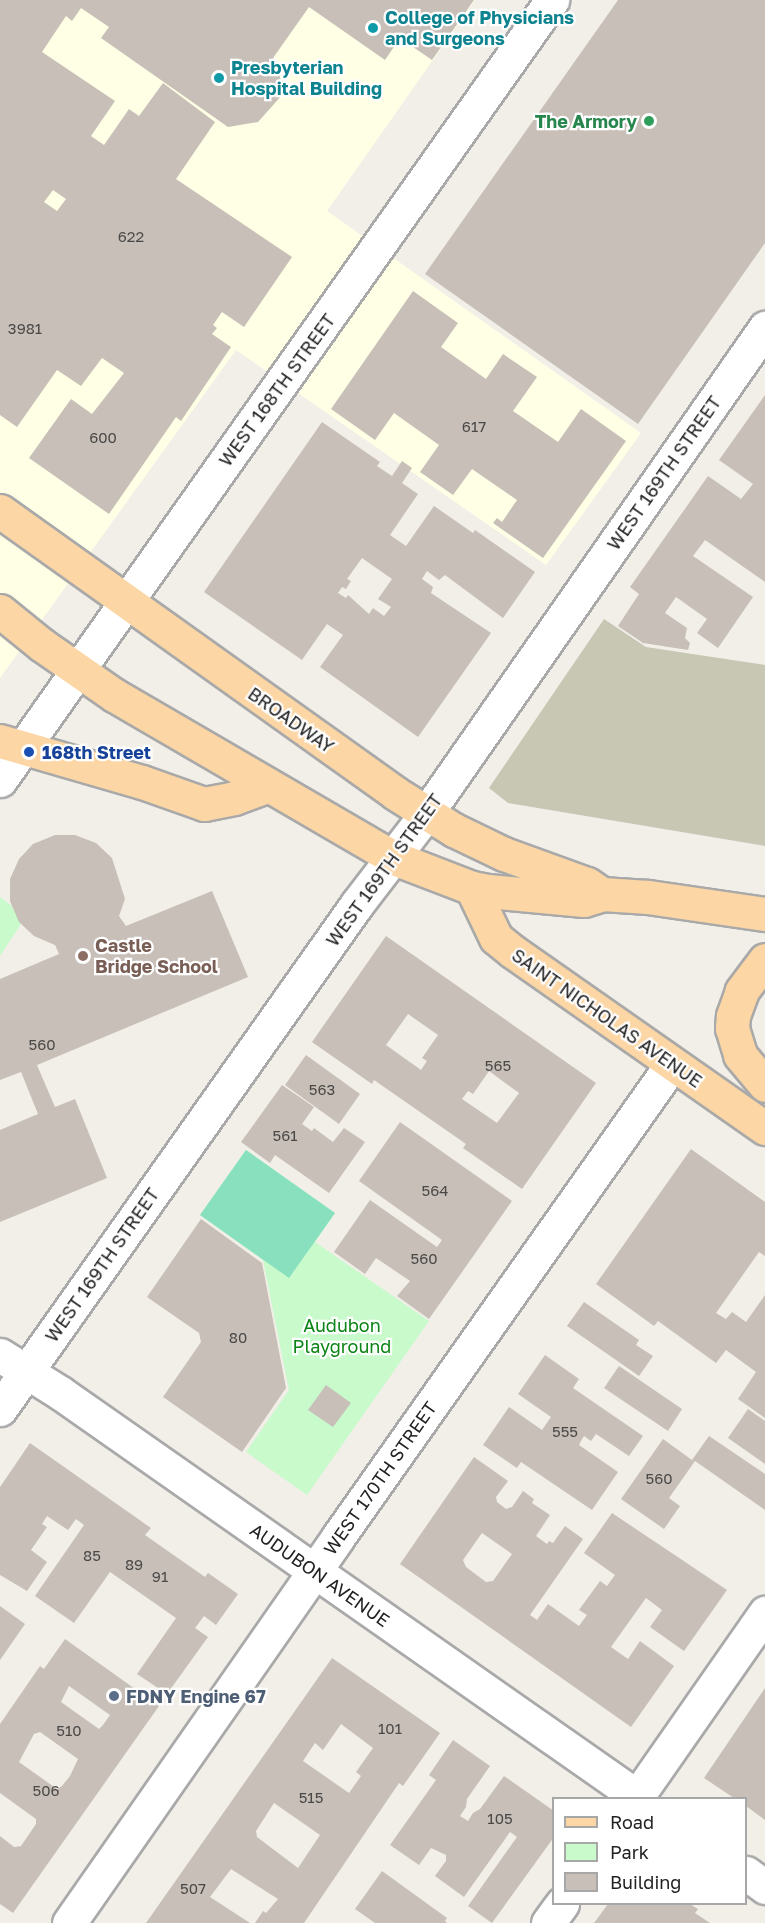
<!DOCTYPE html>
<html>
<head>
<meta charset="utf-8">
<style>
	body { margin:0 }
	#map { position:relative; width:765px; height:1923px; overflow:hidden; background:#f2efe9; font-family:"Golos Text",sans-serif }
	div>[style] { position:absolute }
	.education>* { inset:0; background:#ffffe5 }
	.construction>* { inset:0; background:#c7c7b4 }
	.park>* { inset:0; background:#c8facc }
	.pitch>* { inset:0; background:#88e0be }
	.building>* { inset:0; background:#c7bfb8 }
	.roads { filter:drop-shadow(2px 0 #a9a9a9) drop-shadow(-2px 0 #a9a9a9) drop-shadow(0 2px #a9a9a9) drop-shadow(0 -2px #a9a9a9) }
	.minor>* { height:33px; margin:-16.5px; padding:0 16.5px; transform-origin:16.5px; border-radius:16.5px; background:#fff }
	.major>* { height:33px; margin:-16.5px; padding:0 16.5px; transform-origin:16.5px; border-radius:16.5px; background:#fcd6a4 }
	.dots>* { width:16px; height:16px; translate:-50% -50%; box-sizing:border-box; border:3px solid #fff; border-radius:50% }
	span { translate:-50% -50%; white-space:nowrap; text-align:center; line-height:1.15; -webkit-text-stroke:4.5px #fff; paint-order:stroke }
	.number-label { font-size:15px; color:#4b4948 }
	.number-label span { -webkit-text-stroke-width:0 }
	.culture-label { font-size:18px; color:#0d838f; font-weight:700 }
	.left { translate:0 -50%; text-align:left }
	.leisure-label { font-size:18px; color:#27864d; font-weight:700 }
	.right { translate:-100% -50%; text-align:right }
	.street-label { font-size:18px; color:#222 }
	.transit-label { font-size:18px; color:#164399; font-weight:700 }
	.education-label { font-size:18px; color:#785e54; font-weight:700 }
	.park-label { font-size:18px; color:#0c8416 }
	.service-label { font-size:18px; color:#4e5e75; font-weight:700 }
	.legend { position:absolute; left:552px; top:1797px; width:195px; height:108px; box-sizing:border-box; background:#fff; border:2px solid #a7a7a7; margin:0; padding:8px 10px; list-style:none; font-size:18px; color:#222 }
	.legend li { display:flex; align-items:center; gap:12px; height:30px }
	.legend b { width:30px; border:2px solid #a7a7a7 }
</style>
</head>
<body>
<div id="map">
	<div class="education">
		<div style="clip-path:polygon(0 0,475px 0,327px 211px,641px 433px,546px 565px,236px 350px,0 678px)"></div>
	</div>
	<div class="construction">
		<div style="clip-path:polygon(604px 619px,646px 647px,765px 665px,765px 846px,508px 803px,489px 788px)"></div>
	</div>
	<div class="park">
		<div style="clip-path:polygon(0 897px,12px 906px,21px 924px,0 956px)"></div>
		<div style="clip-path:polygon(246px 1150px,335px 1213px,315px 1242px,429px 1321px,307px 1495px,246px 1452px,289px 1390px,263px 1260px,200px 1215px)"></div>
	</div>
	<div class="pitch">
		<div style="clip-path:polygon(246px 1150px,335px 1213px,289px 1278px,200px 1215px)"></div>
	</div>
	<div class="building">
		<div style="clip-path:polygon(evenodd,0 0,474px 0,432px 60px,400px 38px,385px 60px,309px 7px,273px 58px,277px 61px,283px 94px,258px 122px,228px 127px,101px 38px,109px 27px,81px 8px,72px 21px,66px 16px,42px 52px,115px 101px,91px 136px,104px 145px,129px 109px,139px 116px,163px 83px,215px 122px,176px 179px,292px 257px,244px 327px,222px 312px,213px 325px,217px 328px,212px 334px,231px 347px,181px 421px,176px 417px,109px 514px,29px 458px,71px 399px,92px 414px,124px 373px,102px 358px,81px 386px,57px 370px,17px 427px,0 415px,0 0,53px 190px,66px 199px,57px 211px,44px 202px,53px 190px)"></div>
		<div style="clip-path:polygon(618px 0,765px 0,765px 243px,638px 424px,425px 274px)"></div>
		<div style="clip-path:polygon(413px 291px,458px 323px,441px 347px,486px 379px,503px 354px,537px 377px,513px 411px,558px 442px,581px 409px,626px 441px,543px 558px,493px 523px,497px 518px,502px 522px,517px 500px,472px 469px,453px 495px,420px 472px,439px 445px,394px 413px,375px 440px,331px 409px)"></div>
		<div style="clip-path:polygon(765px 395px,765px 582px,705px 540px,693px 556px,753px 597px,718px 648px,697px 633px,707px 619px,676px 597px,665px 613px,687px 628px,685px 638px,690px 643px,688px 650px,643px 643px,618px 626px,639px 594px,630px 587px,708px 476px,741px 499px,753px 484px,719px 460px)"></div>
		<div style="clip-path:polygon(evenodd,322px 422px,380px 462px,377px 466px,392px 476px,402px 461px,412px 468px,402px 483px,418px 494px,390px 535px,406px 546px,434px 506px,473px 533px,475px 530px,535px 572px,503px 618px,445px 575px,439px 580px,427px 571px,422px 579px,433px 587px,431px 593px,491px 633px,418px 737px,320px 667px,343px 635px,327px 624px,302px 660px,204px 592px,322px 422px,362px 558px,392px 579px,378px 599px,391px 607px,384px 616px,373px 608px,369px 614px,348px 595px,346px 598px,338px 593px,342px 587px,346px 589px,351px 581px,347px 579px,362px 558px)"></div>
		<div style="clip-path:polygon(55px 835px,75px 835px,96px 843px,112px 858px,125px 899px,119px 916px,126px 926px,212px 891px,248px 977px,37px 1065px,55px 1107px,75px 1099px,107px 1178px,0 1222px,0 1130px,38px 1114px,21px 1072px,0 1080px,0 979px,59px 954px,55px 945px,34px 936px,19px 922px,10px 901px,10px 879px,19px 859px,33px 844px)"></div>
		<div style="clip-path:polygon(evenodd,386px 936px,596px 1083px,522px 1189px,463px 1148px,466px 1144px,374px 1080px,372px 1084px,312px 1042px,386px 936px,408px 1014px,438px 1035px,422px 1058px,427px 1061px,421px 1070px,386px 1045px,408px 1014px,386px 936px,489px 1071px,519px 1093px,497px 1123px,462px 1099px,468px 1091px,473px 1094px,489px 1071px)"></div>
		<div style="clip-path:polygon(306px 1055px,360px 1094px,339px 1124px,285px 1085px)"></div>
		<div style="clip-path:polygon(282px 1085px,314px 1107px,302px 1124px,312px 1131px,314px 1128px,333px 1142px,344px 1128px,365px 1142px,329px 1193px,275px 1155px,270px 1163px,241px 1142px)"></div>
		<div style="clip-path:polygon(400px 1122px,512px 1201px,429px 1319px,397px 1296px,410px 1281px,376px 1258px,365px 1274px,334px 1252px,370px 1200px,437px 1247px,442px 1240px,359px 1181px)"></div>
		<div style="clip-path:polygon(691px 1149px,765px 1202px,765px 1256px,759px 1252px,716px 1313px,726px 1319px,732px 1312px,746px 1322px,765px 1295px,765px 1418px,738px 1399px,756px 1372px,726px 1350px,716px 1363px,658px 1321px,654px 1326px,596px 1284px)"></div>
		<div style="clip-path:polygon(201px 1219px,262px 1263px,286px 1388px,242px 1452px,163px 1397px,201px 1342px,199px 1333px,147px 1297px)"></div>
		<div style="clip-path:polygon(584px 1302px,639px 1340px,636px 1345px,653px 1356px,639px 1376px,567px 1326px)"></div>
		<div style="clip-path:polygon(545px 1355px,579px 1379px,573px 1388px,643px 1436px,629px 1456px,596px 1434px,591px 1441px,584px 1436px,581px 1441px,579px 1445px,618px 1472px,592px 1510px,521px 1462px,517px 1468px,483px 1445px,509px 1407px,542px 1430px,551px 1417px,518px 1394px)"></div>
		<div style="clip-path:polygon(619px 1366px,682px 1409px,668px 1431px,604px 1388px)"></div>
		<div style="clip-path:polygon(326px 1385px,351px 1403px,333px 1427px,308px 1410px)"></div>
		<div style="clip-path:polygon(748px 1409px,765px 1421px,765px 1464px,728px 1438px)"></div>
		<div style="clip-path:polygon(709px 1436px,765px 1474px,765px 1510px,695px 1461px,669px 1498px,680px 1506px,664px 1529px,621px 1499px,663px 1439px,692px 1460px)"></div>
		<div style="clip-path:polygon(30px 1443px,151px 1528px,145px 1535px,205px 1577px,208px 1573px,238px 1594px,216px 1625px,204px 1616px,195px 1628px,208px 1637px,167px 1694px,137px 1674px,176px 1618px,110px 1572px,74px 1623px,35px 1596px,84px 1525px,76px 1519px,68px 1530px,47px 1516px,42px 1524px,47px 1527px,31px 1550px,47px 1562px,27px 1591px,0 1575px,0 1487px)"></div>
		<div style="clip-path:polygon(evenodd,474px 1457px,508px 1481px,496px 1497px,497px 1502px,506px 1509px,512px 1507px,523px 1491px,534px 1499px,532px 1503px,550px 1515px,536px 1536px,547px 1544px,549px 1541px,553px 1543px,565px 1526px,583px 1539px,530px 1615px,537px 1620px,548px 1604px,579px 1626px,587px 1615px,579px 1610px,600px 1581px,607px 1586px,615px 1575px,584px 1553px,612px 1513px,727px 1590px,684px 1651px,650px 1627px,662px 1610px,646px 1598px,611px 1647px,628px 1659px,640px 1641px,674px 1666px,631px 1727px,400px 1564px,474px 1457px,482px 1533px,512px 1554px,493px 1581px,486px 1582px,466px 1567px,463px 1560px,482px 1533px)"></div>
		<div style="clip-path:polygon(0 1606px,25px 1624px,0 1660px)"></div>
		<div style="clip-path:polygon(evenodd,65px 1639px,159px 1706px,13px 1913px,0 1904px,0 1836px,14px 1847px,21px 1846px,36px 1824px,36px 1819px,0 1793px,0 1724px,40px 1666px,44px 1669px,65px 1639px,69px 1686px,110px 1715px,103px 1725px,99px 1729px,61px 1702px,69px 1686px,65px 1639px,40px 1732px,78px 1759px,70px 1776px,62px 1786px,57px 1789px,19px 1762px,34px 1734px,40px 1732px)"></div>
		<div style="clip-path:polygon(evenodd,332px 1658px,440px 1733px,403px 1786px,399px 1783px,304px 1923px,255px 1923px,263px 1911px,266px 1913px,278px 1899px,231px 1869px,210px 1897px,250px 1923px,146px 1923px,332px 1658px,341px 1724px,373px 1748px,356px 1772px,361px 1776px,349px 1793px,303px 1761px,315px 1743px,323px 1750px,341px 1724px,332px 1658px,274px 1803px,320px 1835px,298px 1868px,257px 1837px,256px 1831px,274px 1803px)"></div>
		<div style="clip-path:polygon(765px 1688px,765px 1820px,746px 1806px,746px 1798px,734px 1798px,704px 1778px)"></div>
		<div style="clip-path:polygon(453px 1740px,490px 1766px,467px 1799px,466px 1807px,460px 1816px,468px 1821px,473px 1813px,480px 1809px,504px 1776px,554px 1811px,554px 1837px,492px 1923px,468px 1906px,517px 1837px,510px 1832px,464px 1897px,435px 1876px,446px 1861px,446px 1855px,431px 1848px,419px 1865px,390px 1845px,436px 1780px,429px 1775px)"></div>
		<div style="clip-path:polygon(382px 1871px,447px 1918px,445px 1921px,447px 1923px,375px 1923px,355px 1909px)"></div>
		<div style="clip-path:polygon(608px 1904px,690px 1904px,698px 1909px,695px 1913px,710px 1923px,594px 1923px)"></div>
	</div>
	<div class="roads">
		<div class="minor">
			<div style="left:0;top:780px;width:956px;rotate:-54.71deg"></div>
			<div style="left:0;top:1355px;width:70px;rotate:32.1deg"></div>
			<div style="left:59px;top:1392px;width:708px;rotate:34.99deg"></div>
			<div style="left:0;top:1409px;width:618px;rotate:-54.74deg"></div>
			<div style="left:357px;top:904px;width:113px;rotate:-52.5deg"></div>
			<div style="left:426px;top:814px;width:593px;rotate:-55.1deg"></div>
			<div style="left:636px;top:1798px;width:226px;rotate:-55.1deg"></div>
			<div style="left:746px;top:1873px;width:24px;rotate:36deg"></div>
			<div style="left:69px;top:1923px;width:470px;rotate:-55.1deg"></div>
			<div style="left:338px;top:1537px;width:579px;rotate:-54.77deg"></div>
			<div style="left:548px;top:1923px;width:24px;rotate:-54deg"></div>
		</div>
		<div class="major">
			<div style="left:0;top:511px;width:485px;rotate:35.5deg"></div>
			<div style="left:395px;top:793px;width:70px;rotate:32.1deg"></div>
			<div style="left:454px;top:830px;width:55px;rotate:25.6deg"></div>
			<div style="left:504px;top:854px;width:88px;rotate:19.9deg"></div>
			<div style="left:587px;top:884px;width:18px;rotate:34deg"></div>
			<div style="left:602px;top:894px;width:46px;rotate:3.7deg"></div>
			<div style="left:648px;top:897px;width:118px;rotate:8.3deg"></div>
			<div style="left:0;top:611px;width:54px;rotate:39deg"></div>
			<div style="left:42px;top:645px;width:88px;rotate:34.8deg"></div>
			<div style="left:114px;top:695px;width:324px;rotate:30.2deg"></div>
			<div style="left:394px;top:858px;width:84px;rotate:21deg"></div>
			<div style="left:472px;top:888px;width:16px;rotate:11deg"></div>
			<div style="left:488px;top:891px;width:96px;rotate:5.4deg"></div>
			<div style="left:584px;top:900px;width:17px;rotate:-17deg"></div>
			<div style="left:0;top:741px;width:148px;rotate:16.1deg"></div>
			<div style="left:142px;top:782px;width:66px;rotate:19.5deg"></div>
			<div style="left:204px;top:804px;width:31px;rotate:-11deg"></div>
			<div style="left:234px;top:798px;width:35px;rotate:-20deg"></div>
			<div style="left:472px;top:888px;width:55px;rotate:64.4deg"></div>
			<div style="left:496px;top:938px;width:21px;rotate:39deg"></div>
			<div style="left:512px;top:951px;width:309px;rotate:35deg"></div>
			<div style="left:765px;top:960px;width:39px;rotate:127deg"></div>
			<div style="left:742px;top:991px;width:27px;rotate:110deg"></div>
			<div style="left:733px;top:1016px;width:12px;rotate:95deg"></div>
			<div style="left:732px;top:1028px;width:28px;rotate:73deg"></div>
			<div style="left:740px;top:1055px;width:39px;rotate:50deg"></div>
		</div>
	</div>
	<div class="dots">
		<div style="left:373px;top:28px;background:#0f9aa8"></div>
		<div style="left:219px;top:78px;background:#0f9aa8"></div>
		<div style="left:649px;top:121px;background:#2e9e5b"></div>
		<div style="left:29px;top:752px;background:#1a4fb4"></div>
		<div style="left:83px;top:956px;background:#8d6e63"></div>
		<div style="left:114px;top:1696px;background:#5c6f8a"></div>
	</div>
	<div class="number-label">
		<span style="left:131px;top:237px">622</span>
		<span style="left:25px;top:329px">3981</span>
		<span style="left:474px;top:427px">617</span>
		<span style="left:103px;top:438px">600</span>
		<span style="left:42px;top:1045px">560</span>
		<span style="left:498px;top:1066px">565</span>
		<span style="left:322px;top:1090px">563</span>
		<span style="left:285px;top:1136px">561</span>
		<span style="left:435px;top:1191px">564</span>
		<span style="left:424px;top:1259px">560</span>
		<span style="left:238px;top:1338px">80</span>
		<span style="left:565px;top:1432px">555</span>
		<span style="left:659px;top:1479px">560</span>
		<span style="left:92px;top:1556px">85</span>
		<span style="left:134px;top:1565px">89</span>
		<span style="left:160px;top:1577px">91</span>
		<span style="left:390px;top:1729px">101</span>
		<span style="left:69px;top:1731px">510</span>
		<span style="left:46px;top:1791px">506</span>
		<span style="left:311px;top:1798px">515</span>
		<span style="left:500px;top:1819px">105</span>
		<span style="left:193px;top:1889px">507</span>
	</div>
	<div class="culture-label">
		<span class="left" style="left:385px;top:28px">College of Physicians<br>and Surgeons</span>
		<span class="left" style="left:231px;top:78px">Presbyterian<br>Hospital Building</span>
	</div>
	<div class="leisure-label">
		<span class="right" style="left:637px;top:121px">The Armory</span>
	</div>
	<div class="street-label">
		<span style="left:277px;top:390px;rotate:-54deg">WEST 168TH STREET</span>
		<span style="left:664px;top:473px;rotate:-55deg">WEST 169TH STREET</span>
		<span style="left:291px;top:720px;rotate:35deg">BROADWAY</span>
		<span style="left:384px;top:870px;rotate:-54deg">WEST 169TH STREET</span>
		<span style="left:607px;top:1018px;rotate:35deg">SAINT NICHOLAS AVENUE</span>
		<span style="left:102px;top:1265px;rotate:-55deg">WEST 169TH STREET</span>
		<span style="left:380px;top:1478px;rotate:-55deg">WEST 170TH STREET</span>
		<span style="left:320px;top:1575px;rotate:35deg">AUDUBON AVENUE</span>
	</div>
	<div class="transit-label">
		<span class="left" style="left:42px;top:752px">168th Street</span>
	</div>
	<div class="education-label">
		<span class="left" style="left:95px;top:956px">Castle<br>Bridge School</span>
	</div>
	<div class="park-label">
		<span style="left:342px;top:1336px">Audubon<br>Playground</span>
	</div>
	<div class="service-label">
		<span class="left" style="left:126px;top:1696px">FDNY Engine 67</span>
	</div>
	<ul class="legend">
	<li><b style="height:8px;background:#fcd6a4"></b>Road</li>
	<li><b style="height:16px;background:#c8facc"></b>Park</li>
	<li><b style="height:16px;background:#c7bfb8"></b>Building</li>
	</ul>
</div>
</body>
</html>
